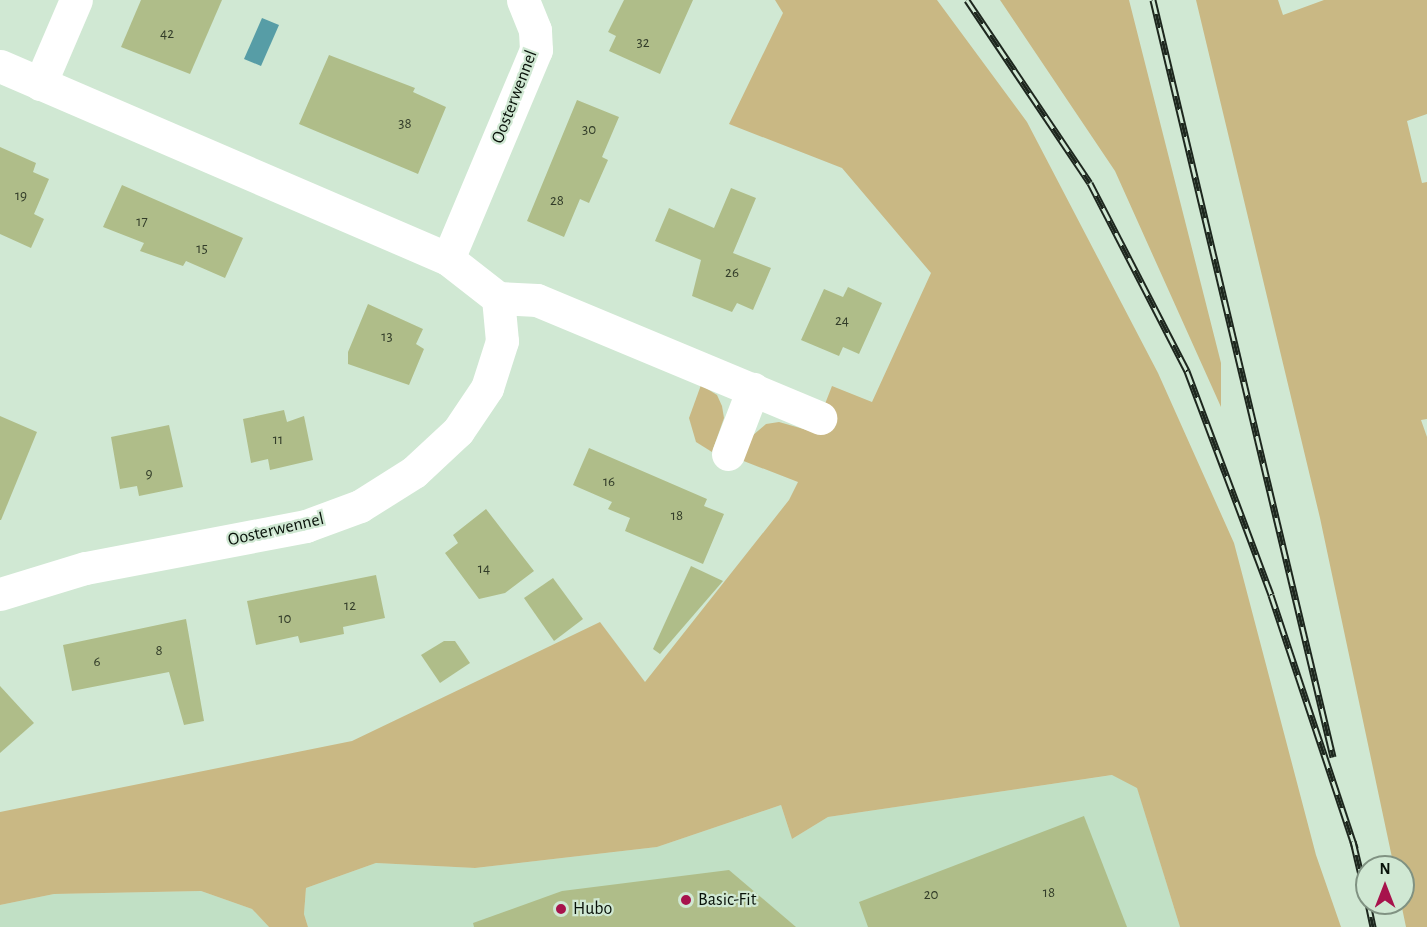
<!DOCTYPE html>
<html>
<head>
<meta charset="utf-8">
<style>
	body { margin:0 }
	#map { position:relative; width:1427px; height:927px; overflow:hidden; background:#d0e8d3; font-family:"Alegreya Sans",sans-serif }
	div>[style] { position:absolute }
	.built>* { inset:0; background:#c1e0c5 }
	.green>* { inset:0; background:#c9b884 }
	.water>* { inset:0; background:#579da6 }
	.building>* { inset:0; background:#afbd89 }
	.street>* { height:33px; margin:-16.5px; padding:0 16.5px; transform-origin:16.5px; border-radius:16.5px; background:#fff }
	.rail>* { height:7px; margin-top:-3.5px; transform-origin:0; background:repeating-linear-gradient(90deg,#d0e8d3 0 14px,#1d271e 0 28px); box-sizing:border-box; border-block:2px solid #1d271e }
	.dots>* { width:16px; height:16px; translate:-50% -50%; box-sizing:border-box; border:3px solid #d0e8d3; border-radius:50% }
	span { translate:-50% -50%; white-space:nowrap; text-align:center; line-height:1.15; -webkit-text-stroke:4.5px #d0e8d3; paint-order:stroke }
	.number-label { font-size:15px; color:#323c29 }
	.number-label span { -webkit-text-stroke-width:0 }
	.street-label { font-size:18px; color:#081109 }
	.poi-label { font-size:18px; color:#081109 }
	.left { translate:0 -50%; text-align:left }
	.north { position:absolute; left:1355px; top:855px; width:60px; height:60px; box-sizing:border-box; background:#d0e8d3; border:2px solid #809282; border-radius:50%; rotate:0deg; font-size:16px; font-weight:700; line-height:24px; text-align:center; color:#081109 }
	.north::after { content:''; display:block; margin:auto; width:21px; height:27px; background:#a7134c; clip-path:polygon(50% 0,100% 100%,50% 72%,0 100%) }
</style>
</head>
<body>
<div id="map">
	<div class="built">
		<div style="clip-path:polygon(1113px 775px,1137px 787px,1180px 927px,308px 927px,304px 914px,306px 888px,376px 863px,475px 868px,657px 847px,781px 805px,792px 839px,828px 817px)"></div>
		<div style="clip-path:polygon(201px 891px,252px 909px,269px 927px,0 927px,0 905px,54px 894px)"></div>
	</div>
	<div class="green">
		<div style="clip-path:polygon(775px 0,937px 0,1027px 122px,1158px 373px,1234px 543px,1316px 855px,1341px 927px,1180px 927px,1137px 788px,1112px 775px,828px 817px,792px 839px,781px 805px,657px 847px,475px 868px,376px 863px,306px 888px,304px 914px,308px 927px,269px 927px,252px 909px,201px 891px,54px 894px,0 905px,0 812px,352px 741px,600px 622px,645px 682px,789px 500px,798px 482px,741px 460px,752px 436px,766px 424px,779px 422px,814px 432px,832px 386px,872px 402px,931px 273px,842px 168px,729px 124px,783px 13px)"></div>
		<div style="clip-path:polygon(1000px 0,1129px 0,1221px 363px,1221px 407px,1115px 171px)"></div>
		<div style="clip-path:polygon(1196px 0,1278px 0,1283px 15px,1324px 0,1427px 0,1427px 114px,1407px 121px,1422px 183px,1427px 182px,1427px 419px,1421px 420px,1427px 437px,1427px 927px,1406px 927px,1401px 903px,1403px 867px,1394px 867px,1320px 518px)"></div>
		<div style="clip-path:polygon(701px 385px,717px 395px,722px 406px,724px 418px,712px 452px,696px 442px,689px 418px)"></div>
	</div>
	<div class="water">
		<div style="clip-path:polygon(262px 18px,279px 25px,261px 66px,244px 59px)"></div>
	</div>
	<div class="building">
		<div style="clip-path:polygon(141px 0,222px 0,190px 74px,121px 47px)"></div>
		<div style="clip-path:polygon(624px 0,693px 0,660px 74px,609px 51px,616px 36px,608px 32px)"></div>
		<div style="clip-path:polygon(329px 55px,415px 88px,413px 92px,446px 107px,418px 174px,299px 124px)"></div>
		<div style="clip-path:polygon(577px 100px,619px 117px,602px 157px,608px 160px,589px 203px,580px 199px,564px 237px,527px 221px)"></div>
		<div style="clip-path:polygon(0 147px,36px 163px,33px 172px,49px 179px,34px 214px,44px 219px,31px 248px,0 234px)"></div>
		<div style="clip-path:polygon(122px 185px,243px 238px,225px 278px,186px 261px,183px 266px,140px 251px,144px 243px,103px 227px)"></div>
		<div style="clip-path:polygon(731px 188px,756px 198px,733px 253px,771px 268px,753px 310px,737px 303px,732px 312px,692px 296px,701px 260px,655px 241px,669px 208px,714px 228px)"></div>
		<div style="clip-path:polygon(848px 287px,882px 303px,859px 354px,843px 347px,839px 356px,801px 340px,824px 289px,843px 297px)"></div>
		<div style="clip-path:polygon(368px 304px,423px 329px,416px 344px,424px 349px,409px 385px,348px 364px,348px 352px)"></div>
		<div style="clip-path:polygon(284px 410px,287px 422px,304px 416px,313px 460px,270px 470px,268px 459px,251px 463px,243px 419px)"></div>
		<div style="clip-path:polygon(0 416px,37px 432px,1px 520px,0 520px)"></div>
		<div style="clip-path:polygon(169px 425px,183px 487px,139px 496px,137px 486px,120px 489px,111px 437px)"></div>
		<div style="clip-path:polygon(589px 448px,707px 499px,704px 506px,724px 514px,703px 564px,625px 531px,630px 518px,608px 509px,612px 502px,573px 485px)"></div>
		<div style="clip-path:polygon(486px 509px,534px 571px,505px 593px,479px 599px,445px 553px,458px 543px,453px 535px)"></div>
		<div style="clip-path:polygon(691px 566px,723px 581px,660px 654px,653px 649px)"></div>
		<div style="clip-path:polygon(376px 575px,385px 618px,343px 627px,344px 634px,300px 643px,298px 636px,256px 645px,247px 601px)"></div>
		<div style="clip-path:polygon(553px 578px,583px 619px,554px 641px,524px 598px)"></div>
		<div style="clip-path:polygon(186px 619px,204px 721px,184px 725px,169px 672px,72px 691px,63px 645px)"></div>
		<div style="clip-path:polygon(444px 641px,455px 641px,470px 663px,440px 683px,421px 655px)"></div>
		<div style="clip-path:polygon(0 686px,34px 723px,0 753px)"></div>
		<div style="clip-path:polygon(1084px 816px,1127px 927px,868px 927px,859px 902px)"></div>
		<div style="clip-path:polygon(729px 870px,796px 927px,474px 927px,473px 923px,562px 891px)"></div>
	</div>
	<div class="street">
		<div style="left:0;top:66px;width:488px;rotate:23.3deg"></div>
		<div style="left:448px;top:259px;width:63px;rotate:38deg"></div>
		<div style="left:498px;top:298px;width:43px;rotate:84.7deg"></div>
		<div style="left:502px;top:341px;width:49px;rotate:107.7deg"></div>
		<div style="left:487px;top:388px;width:52px;rotate:124deg"></div>
		<div style="left:458px;top:431px;width:60px;rotate:137deg"></div>
		<div style="left:414px;top:472px;width:64px;rotate:147.8deg"></div>
		<div style="left:360px;top:506px;width:58px;rotate:159.7deg"></div>
		<div style="left:306px;top:526px;width:225px;rotate:169.2deg"></div>
		<div style="left:85px;top:568px;width:89px;rotate:163deg"></div>
		<div style="left:40px;top:84px;width:91px;rotate:-66.8deg"></div>
		<div style="left:448px;top:259px;width:227px;rotate:-67.2deg"></div>
		<div style="left:536px;top:50px;width:20px;rotate:-93deg"></div>
		<div style="left:535px;top:30px;width:32px;rotate:-112deg"></div>
		<div style="left:498px;top:298px;width:39px;rotate:3deg"></div>
		<div style="left:537px;top:300px;width:307px;rotate:22.6deg"></div>
		<div style="left:728px;top:454px;width:70px;rotate:-69deg"></div>
	</div>
	<div class="rail">
		<div style="left:967px;top:0;width:220px;rotate:56.1deg"></div>
		<div style="left:1090px;top:183px;width:212px;rotate:62.7deg"></div>
		<div style="left:1187px;top:371px;width:239px;rotate:69.4deg"></div>
		<div style="left:1271px;top:595px;width:267px;rotate:71.6deg"></div>
		<div style="left:1153px;top:0;width:778px;rotate:76.62deg"></div>
		<div style="left:1353px;top:841px;width:61px;rotate:76.7deg"></div>
		<div style="left:1368px;top:903px;width:25px;rotate:78deg"></div>
	</div>
	<div class="dots">
		<div style="left:686px;top:900px;background:#a7134c"></div>
		<div style="left:561px;top:909px;background:#a7134c"></div>
	</div>
	<div class="number-label">
		<span style="left:167px;top:34px">42</span>
		<span style="left:643px;top:43px">32</span>
		<span style="left:405px;top:124px">38</span>
		<span style="left:589px;top:130px">30</span>
		<span style="left:21px;top:196px">19</span>
		<span style="left:557px;top:201px">28</span>
		<span style="left:142px;top:222px">17</span>
		<span style="left:202px;top:249px">15</span>
		<span style="left:732px;top:273px">26</span>
		<span style="left:842px;top:321px">24</span>
		<span style="left:387px;top:337px">13</span>
		<span style="left:278px;top:440px">11</span>
		<span style="left:149px;top:474px">9</span>
		<span style="left:609px;top:482px">16</span>
		<span style="left:677px;top:516px">18</span>
		<span style="left:484px;top:569px">14</span>
		<span style="left:350px;top:606px">12</span>
		<span style="left:285px;top:619px">10</span>
		<span style="left:159px;top:651px">8</span>
		<span style="left:97px;top:662px">6</span>
		<span style="left:1049px;top:893px">18</span>
		<span style="left:931px;top:895px">20</span>
	</div>
	<div class="street-label">
		<span style="left:515px;top:97px;rotate:-69deg">Oosterwennel</span>
		<span style="left:276px;top:530px;rotate:-13deg">Oosterwennel</span>
	</div>
	<div class="poi-label">
		<span class="left" style="left:698px;top:900px">Basic-Fit</span>
		<span class="left" style="left:573px;top:909px">Hubo</span>
	</div>
	<div class="north">N</div>
</div>
</body>
</html>
